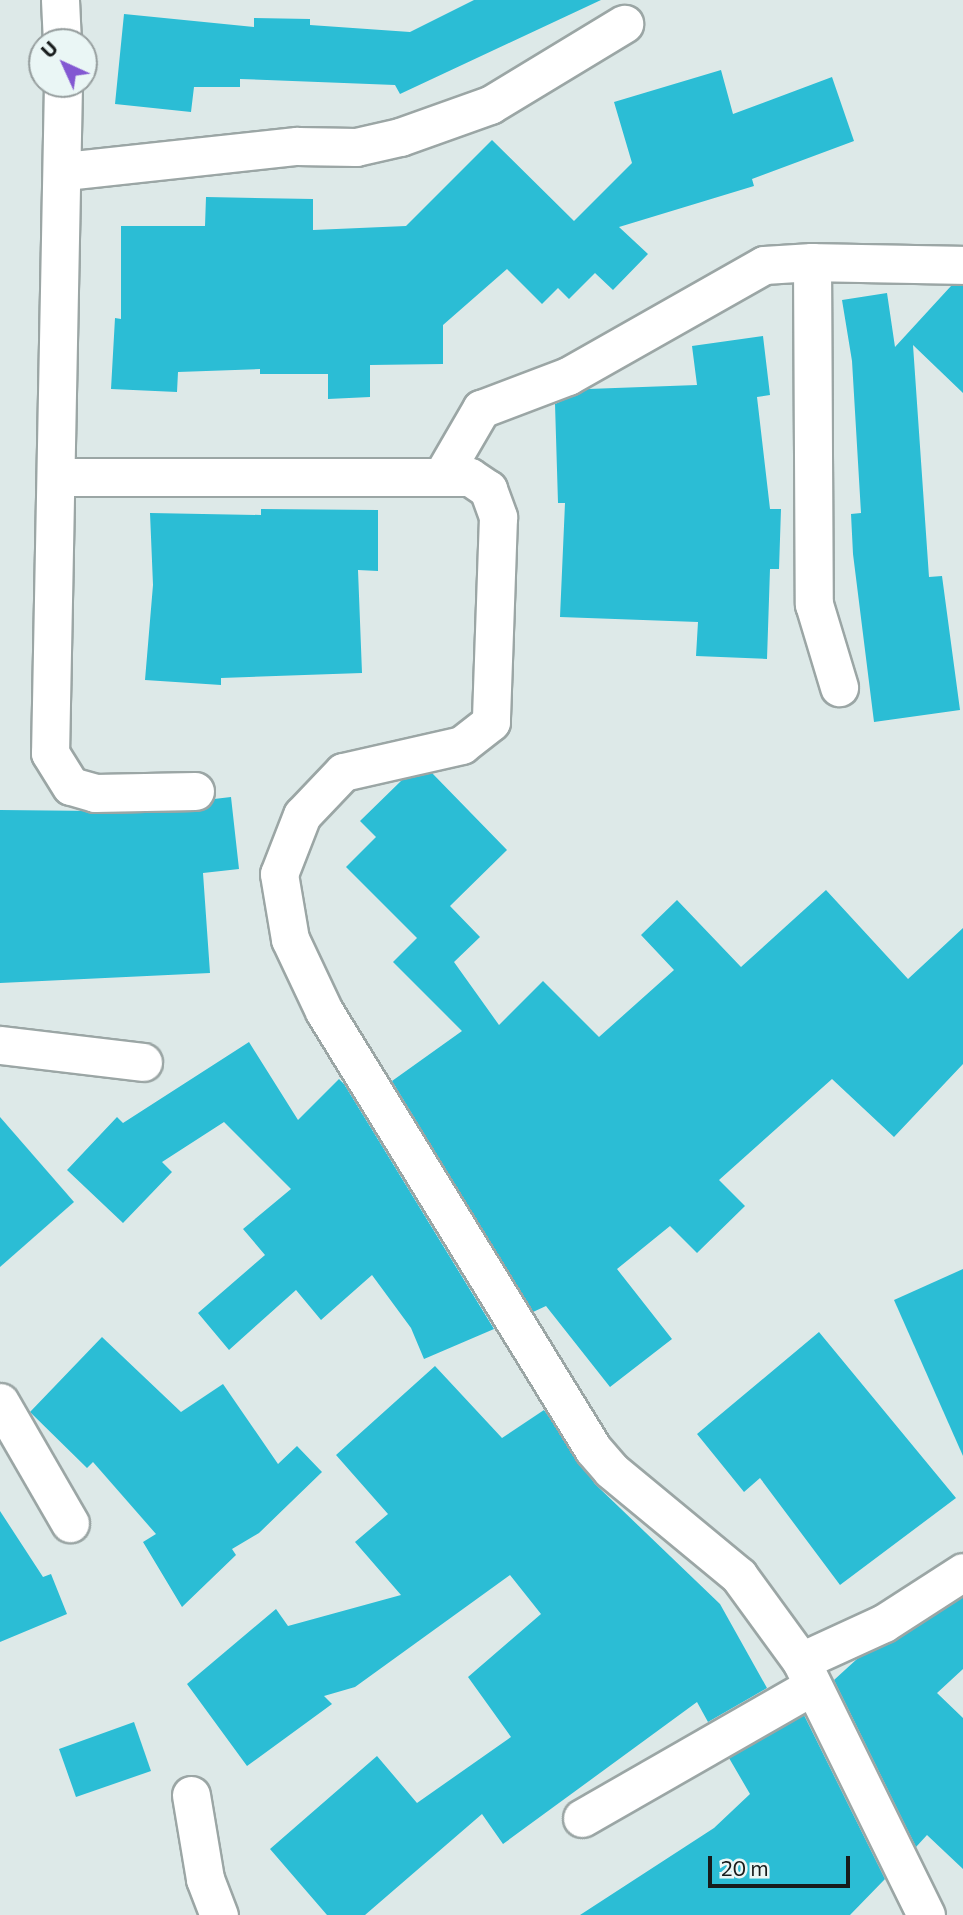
<!DOCTYPE html>
<html>
<head>
<meta charset="utf-8">
<style>
	body { margin:0 }
	#map { position:relative; width:963px; height:1915px; overflow:hidden; background:#dde9e8; font-family:Commissioner,sans-serif }
	div>[style] { position:absolute }
	.building>* { inset:0; background:#2bbdd5 }
	.roads { filter:drop-shadow(2px 0 #9ba6a5) drop-shadow(-2px 0 #9ba6a5) drop-shadow(0 2px #9ba6a5) drop-shadow(0 -2px #9ba6a5) }
	.minor>* { height:37px; margin:-18.5px; padding:0 18.5px; transform-origin:18.5px; border-radius:18.5px; background:#fff }
	span { translate:-50% -50%; white-space:nowrap; text-align:center; line-height:1.15; -webkit-text-stroke:7px #eaf6f5; paint-order:stroke }
	.north { position:absolute; left:28px; top:28px; width:70px; height:70px; box-sizing:border-box; background:#eaf6f5; border:2px solid #969e9e; border-radius:50%; rotate:315deg; font-size:19px; font-weight:700; line-height:28px; text-align:center; color:#171b1b }
	.north::after { content:''; display:block; margin:auto; width:24px; height:32px; background:#8358d2; clip-path:polygon(50% 0,100% 100%,50% 72%,0 100%) }
	.scale { position:absolute; left:708px; top:1856px; width:142px; height:32px; box-sizing:border-box; border:4px solid #171b1b; border-top:0; padding-left:9px; font-size:21px; line-height:24px; white-space:nowrap; color:#171b1b; -webkit-text-stroke:5px #eaf6f5; paint-order:stroke }
</style>
</head>
<body>
<div id="map">
	<div class="building">
		<div style="clip-path:polygon(474px 0,601px 0,400px 94px,395px 85px,240px 79px,240px 87px,194px 87px,191px 112px,115px 104px,124px 14px,254px 27px,254px 18px,310px 19px,310px 25px,410px 32px)"></div>
		<div style="clip-path:polygon(721px 70px,733px 114px,832px 77px,854px 141px,752px 179px,754px 186px,619px 227px,648px 254px,613px 290px,595px 273px,569px 299px,558px 288px,542px 304px,507px 269px,443px 325px,443px 364px,370px 365px,370px 397px,328px 399px,328px 374px,260px 374px,260px 369px,178px 372px,177px 392px,111px 389px,115px 318px,121px 319px,121px 226px,205px 226px,206px 197px,313px 199px,313px 230px,406px 226px,492px 140px,574px 221px,632px 163px,614px 102px)"></div>
		<div style="clip-path:polygon(951px 286px,963px 286px,963px 393px,913px 345px,929px 577px,942px 576px,960px 710px,874px 722px,853px 554px,851px 514px,861px 513px,852px 361px,842px 300px,887px 293px,895px 347px)"></div>
		<div style="clip-path:polygon(763px 336px,770px 395px,757px 397px,770px 509px,781px 509px,779px 569px,770px 569px,767px 659px,696px 656px,698px 622px,560px 617px,565px 503px,558px 503px,555px 404px,588px 389px,697px 385px,692px 346px)"></div>
		<div style="clip-path:polygon(261px 509px,378px 510px,378px 571px,358px 570px,362px 673px,221px 678px,221px 685px,145px 680px,153px 585px,150px 513px,261px 515px)"></div>
		<div style="clip-path:polygon(432px 773px,507px 850px,450px 906px,480px 937px,454px 962px,499px 1025px,543px 981px,599px 1037px,674px 970px,641px 935px,677px 900px,741px 967px,826px 890px,908px 979px,963px 928px,963px 1064px,894px 1137px,832px 1079px,719px 1180px,745px 1206px,697px 1253px,670px 1226px,617px 1269px,672px 1339px,610px 1387px,546px 1306px,533px 1312px,392px 1081px,462px 1031px,393px 962px,417px 938px,346px 867px,376px 837px,360px 821px,402px 780px)"></div>
		<div style="clip-path:polygon(231px 797px,239px 869px,203px 873px,210px 973px,0 983px,0 810px,195px 812px,214px 799px)"></div>
		<div style="clip-path:polygon(249px 1042px,298px 1120px,339px 1079px,344px 1084px,494px 1329px,424px 1359px,411px 1328px,372px 1275px,321px 1320px,296px 1290px,229px 1350px,198px 1313px,265px 1255px,243px 1229px,291px 1189px,224px 1122px,162px 1162px,172px 1172px,123px 1223px,67px 1170px,117px 1117px,123px 1123px)"></div>
		<div style="clip-path:polygon(0 1117px,74px 1202px,0 1267px)"></div>
		<div style="clip-path:polygon(963px 1269px,963px 1456px,894px 1300px)"></div>
		<div style="clip-path:polygon(819px 1332px,956px 1498px,840px 1585px,760px 1478px,744px 1492px,697px 1434px)"></div>
		<div style="clip-path:polygon(102px 1337px,181px 1412px,223px 1384px,278px 1464px,297px 1446px,322px 1472px,259px 1533px,232px 1549px,236px 1555px,182px 1607px,143px 1542px,156px 1534px,93px 1462px,87px 1468px,30px 1412px)"></div>
		<div style="clip-path:polygon(435px 1366px,502px 1438px,544px 1410px,595px 1484px,720px 1604px,767px 1688px,708px 1722px,697px 1702px,503px 1844px,482px 1814px,365px 1915px,327px 1915px,270px 1849px,377px 1756px,417px 1803px,511px 1737px,468px 1677px,541px 1614px,510px 1575px,355px 1687px,324px 1696px,332px 1704px,247px 1766px,187px 1684px,276px 1609px,288px 1626px,401px 1595px,355px 1542px,388px 1514px,336px 1455px)"></div>
		<div style="clip-path:polygon(0 1511px,43px 1577px,51px 1574px,67px 1614px,0 1642px)"></div>
		<div style="clip-path:polygon(963px 1597px,963px 1669px,937px 1693px,963px 1718px,963px 1869px,927px 1835px,916px 1847px,834px 1680px,857px 1659px)"></div>
		<div style="clip-path:polygon(804px 1715px,885px 1879px,850px 1915px,580px 1915px,714px 1828px,750px 1794px,729px 1758px)"></div>
		<div style="clip-path:polygon(134px 1722px,151px 1771px,76px 1797px,59px 1749px)"></div>
	</div>
	<div class="roads">
		<div class="minor">
			<div style="left:60px;top:0;width:42px;rotate:87.3deg"></div>
			<div style="left:63px;top:84px;width:669px;rotate:91.11deg"></div>
			<div style="left:50px;top:753px;width:39px;rotate:58deg"></div>
			<div style="left:71px;top:786px;width:25px;rotate:16deg"></div>
			<div style="left:95px;top:793px;width:100px;rotate:-1.1deg"></div>
			<div style="left:65px;top:171px;width:233px;rotate:-6.2deg"></div>
			<div style="left:297px;top:146px;width:59px;rotate:1deg"></div>
			<div style="left:356px;top:147px;width:45px;rotate:-12.8deg"></div>
			<div style="left:400px;top:137px;width:96px;rotate:-19.6deg"></div>
			<div style="left:490px;top:105px;width:157px;rotate:-31.2deg"></div>
			<div style="left:812px;top:262px;width:151px;rotate:1.1deg"></div>
			<div style="left:442px;top:476px;width:78px;rotate:-59.8deg"></div>
			<div style="left:481px;top:409px;width:93px;rotate:-20.8deg"></div>
			<div style="left:568px;top:376px;width:225px;rotate:-29.5deg"></div>
			<div style="left:764px;top:265px;width:48px;rotate:-3.6deg"></div>
			<div style="left:812px;top:262px;width:342px;rotate:89.7deg"></div>
			<div style="left:814px;top:604px;width:87px;rotate:73.2deg"></div>
			<div style="left:56px;top:477px;width:414px"></div>
			<div style="left:470px;top:477px;width:22px;rotate:34deg"></div>
			<div style="left:488px;top:489px;width:30px;rotate:70deg"></div>
			<div style="left:498px;top:517px;width:205px;rotate:92deg"></div>
			<div style="left:491px;top:722px;width:37px;rotate:142deg"></div>
			<div style="left:462px;top:745px;width:122px;rotate:167.2deg"></div>
			<div style="left:343px;top:772px;width:59px;rotate:133.6deg"></div>
			<div style="left:302px;top:815px;width:63px;rotate:111.3deg"></div>
			<div style="left:279px;top:874px;width:66px;rotate:80.4deg"></div>
			<div style="left:290px;top:939px;width:80px;rotate:64.7deg"></div>
			<div style="left:324px;top:1011px;width:514px;rotate:58.44deg"></div>
			<div style="left:593px;top:1449px;width:28px;rotate:49deg"></div>
			<div style="left:611px;top:1470px;width:166px;rotate:39.6deg"></div>
			<div style="left:739px;top:1576px;width:105px;rotate:53.9deg"></div>
			<div style="left:801px;top:1661px;width:283px;rotate:63.8deg"></div>
			<div style="left:0;top:1045px;width:144px;rotate:6.8deg"></div>
			<div style="left:0;top:1402px;width:140px;rotate:60deg"></div>
			<div style="left:801px;top:1661px;width:91px;rotate:-24.6deg"></div>
			<div style="left:884px;top:1623px;width:94px;rotate:-32.8deg"></div>
			<div style="left:191px;top:1795px;width:85px;rotate:80.5deg"></div>
			<div style="left:205px;top:1879px;width:39px;rotate:69deg"></div>
			<div style="left:582px;top:1818px;width:264px;rotate:-29.8deg"></div>
		</div>
	</div>
	<div class="north">U</div>
	<div class="scale">20 m</div>
</div>
</body>
</html>
